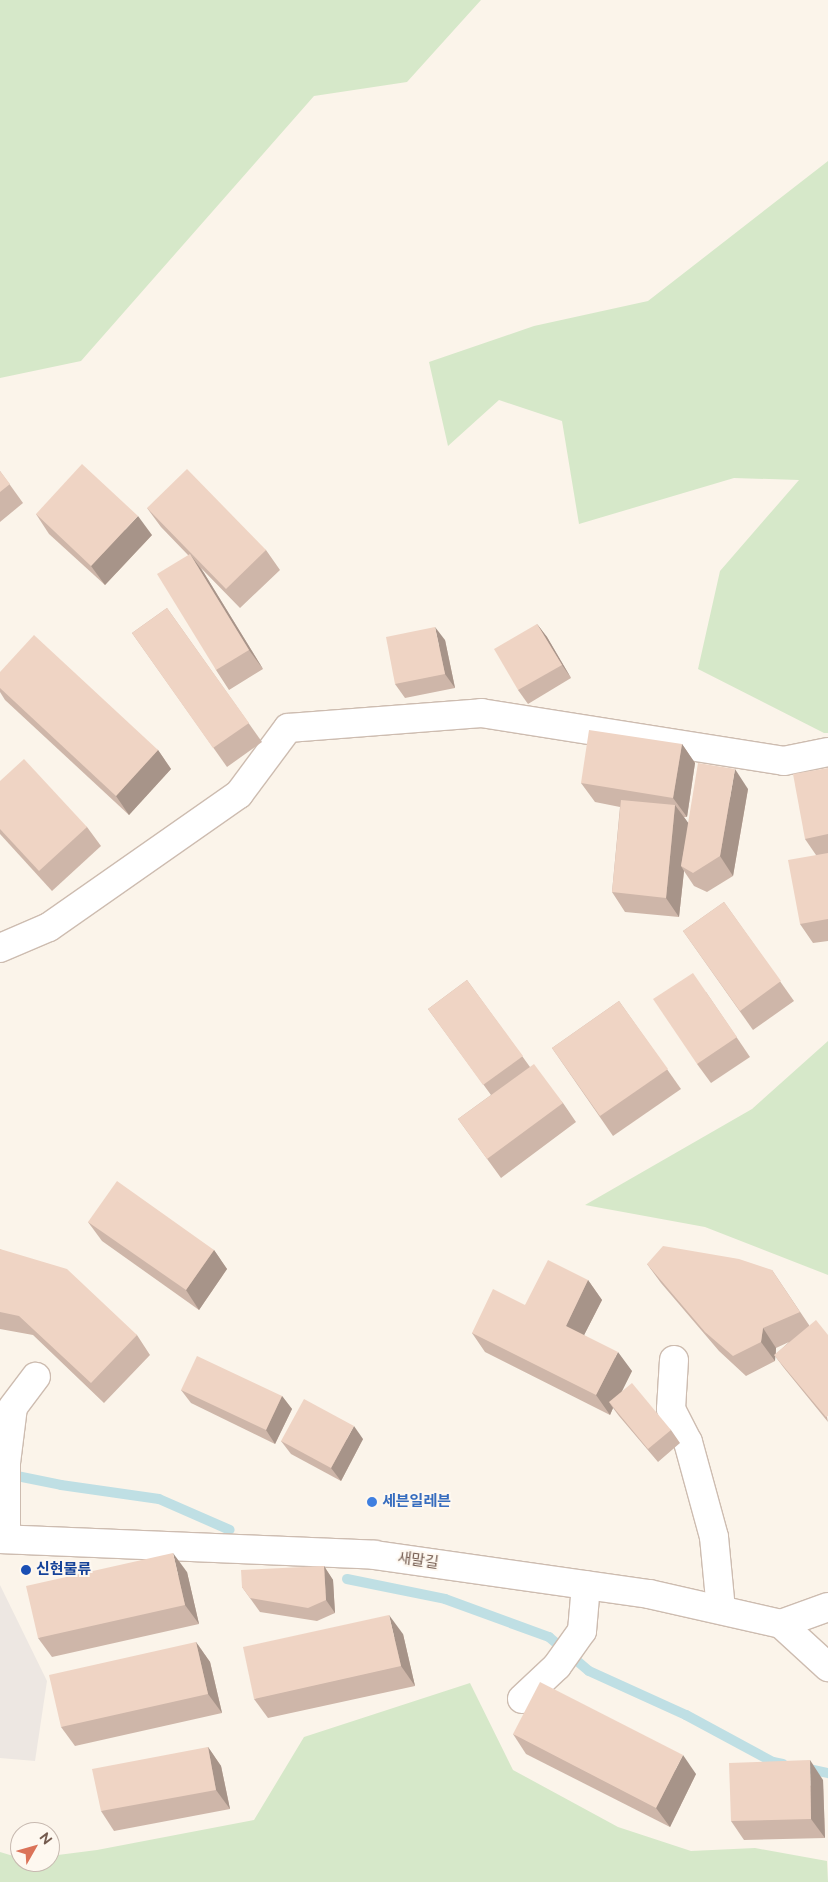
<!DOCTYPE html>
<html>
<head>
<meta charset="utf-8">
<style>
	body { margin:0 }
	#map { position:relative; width:828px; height:1882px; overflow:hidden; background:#fbf4ea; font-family:Raleway,"Noto Sans KR",sans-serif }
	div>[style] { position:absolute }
	.industrial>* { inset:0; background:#ede7e2 }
	.green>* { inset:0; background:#d6e8c9 }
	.stream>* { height:10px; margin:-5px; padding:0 5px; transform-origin:5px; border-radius:5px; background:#bfdfe4 }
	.roads { filter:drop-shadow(1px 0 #cdbcb0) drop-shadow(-1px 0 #cdbcb0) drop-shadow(0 1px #cdbcb0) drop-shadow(0 -1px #cdbcb0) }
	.minor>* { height:28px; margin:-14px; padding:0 14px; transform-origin:14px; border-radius:14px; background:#fff }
	.wall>* { inset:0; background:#ceb6a9 }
	.shaded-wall>* { inset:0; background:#a79489 }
	.building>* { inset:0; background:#efd4c4 }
	.dots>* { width:14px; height:14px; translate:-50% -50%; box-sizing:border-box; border:2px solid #fef8f0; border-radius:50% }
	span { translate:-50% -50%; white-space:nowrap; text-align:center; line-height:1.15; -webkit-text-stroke:4px #fef8f0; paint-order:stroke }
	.shop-label { font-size:15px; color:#366cbe; font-weight:700 }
	.left { translate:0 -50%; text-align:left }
	.street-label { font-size:15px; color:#745b4f }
	.transit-label { font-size:15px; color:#164399; font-weight:700 }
	.north { position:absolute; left:10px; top:1822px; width:50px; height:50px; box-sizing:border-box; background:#fef8f0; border:1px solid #c7b9b0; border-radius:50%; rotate:52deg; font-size:14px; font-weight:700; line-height:20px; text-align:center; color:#745b4f }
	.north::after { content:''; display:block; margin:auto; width:18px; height:22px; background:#db7359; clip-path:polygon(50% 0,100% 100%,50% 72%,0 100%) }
</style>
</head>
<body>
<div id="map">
	<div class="industrial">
		<div style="clip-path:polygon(0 1585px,47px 1681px,35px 1761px,0 1758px)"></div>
	</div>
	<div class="green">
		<div style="clip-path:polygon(0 0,481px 0,407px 82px,314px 96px,81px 361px,0 378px)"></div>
		<div style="clip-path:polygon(828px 161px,828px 733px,824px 733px,698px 669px,720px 571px,799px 480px,734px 478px,579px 524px,562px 421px,499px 400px,448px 446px,429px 362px,534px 326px,648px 301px)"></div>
		<div style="clip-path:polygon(828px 1041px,828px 1275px,705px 1227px,585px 1205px,752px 1109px)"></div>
		<div style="clip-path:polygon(470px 1683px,513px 1770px,618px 1827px,691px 1851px,755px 1848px,827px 1861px,828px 1882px,0 1882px,0 1852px,20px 1858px,20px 1862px,50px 1862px,50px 1856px,97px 1850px,254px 1820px,304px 1737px)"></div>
	</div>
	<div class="stream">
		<div style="left:7px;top:1474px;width:55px;rotate:11.5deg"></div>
		<div style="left:61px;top:1485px;width:99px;rotate:8.1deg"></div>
		<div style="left:159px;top:1499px;width:77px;rotate:23.6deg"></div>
		<div style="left:347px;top:1579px;width:100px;rotate:11.5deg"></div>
		<div style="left:445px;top:1599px;width:111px;rotate:20.1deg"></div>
		<div style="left:549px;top:1637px;width:52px;rotate:40.4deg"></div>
		<div style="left:589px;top:1671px;width:107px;rotate:24.4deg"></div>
		<div style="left:686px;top:1715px;width:99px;rotate:28.4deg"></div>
		<div style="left:773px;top:1762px;width:10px;rotate:11deg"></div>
		<div style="left:804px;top:1768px;width:25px;rotate:12deg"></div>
	</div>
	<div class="roads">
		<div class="minor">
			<div style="left:0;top:948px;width:53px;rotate:-23.2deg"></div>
			<div style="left:49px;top:927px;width:232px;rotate:-35deg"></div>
			<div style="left:239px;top:794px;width:82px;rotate:-53.4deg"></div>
			<div style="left:288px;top:728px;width:194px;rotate:-4.4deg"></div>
			<div style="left:481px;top:713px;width:307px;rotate:9deg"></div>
			<div style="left:784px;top:761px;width:45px;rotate:-11.6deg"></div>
			<div style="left:674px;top:1360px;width:49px;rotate:93.5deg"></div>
			<div style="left:671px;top:1409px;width:37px;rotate:63deg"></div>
			<div style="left:688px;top:1442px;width:98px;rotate:74.7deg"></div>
			<div style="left:714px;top:1537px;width:73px;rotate:84.5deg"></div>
			<div style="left:0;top:1459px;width:7px;rotate:34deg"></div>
			<div style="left:6px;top:1463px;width:76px;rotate:90deg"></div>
			<div style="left:6px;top:1463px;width:56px;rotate:-82.9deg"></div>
			<div style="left:13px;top:1407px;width:38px;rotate:-53deg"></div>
			<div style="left:0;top:1539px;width:375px;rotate:2.4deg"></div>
			<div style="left:375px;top:1555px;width:277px;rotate:8.1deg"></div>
			<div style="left:649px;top:1594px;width:135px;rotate:12.8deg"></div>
			<div style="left:781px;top:1624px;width:50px;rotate:-19.9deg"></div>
			<div style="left:781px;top:1624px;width:64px;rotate:42.5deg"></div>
			<div style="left:522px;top:1699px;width:48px;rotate:-43.3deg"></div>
			<div style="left:557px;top:1666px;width:43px;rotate:-54.5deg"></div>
			<div style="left:582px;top:1631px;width:46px;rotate:-85deg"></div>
		</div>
	</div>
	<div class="wall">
		<div style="clip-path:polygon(0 471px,23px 503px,0 522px)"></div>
		<div style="clip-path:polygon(147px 508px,266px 550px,280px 570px,240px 608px,201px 568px,263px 669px,229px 690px,216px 670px,188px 555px,161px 527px)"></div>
		<div style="clip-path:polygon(36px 514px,152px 535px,105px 585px,49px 534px)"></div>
		<div style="clip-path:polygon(167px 608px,262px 742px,227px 767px,132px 633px)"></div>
		<div style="clip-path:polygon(537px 624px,547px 637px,571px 678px,528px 704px,518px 690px)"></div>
		<div style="clip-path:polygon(445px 640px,455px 688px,405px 698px,395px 684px)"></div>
		<div style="clip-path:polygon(0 672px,158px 750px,171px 769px,129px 815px,5px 700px,0 692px)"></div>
		<div style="clip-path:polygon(682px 744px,695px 763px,687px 817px,684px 817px,688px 823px,748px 789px,733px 876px,707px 892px,694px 886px,684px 871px,679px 917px,625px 912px,612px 892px,620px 807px,595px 802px,581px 783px)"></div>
		<div style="clip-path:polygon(828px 768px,828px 941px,813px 943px,800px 924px,816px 855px,805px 839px)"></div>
		<div style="clip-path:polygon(0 781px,87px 827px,101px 846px,52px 891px,0 834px)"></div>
		<div style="clip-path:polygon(724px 902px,794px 1001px,753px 1030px,683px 931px)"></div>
		<div style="clip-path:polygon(467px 980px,530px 1067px,563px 1103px,576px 1122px,501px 1178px,458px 1119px,491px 1095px,428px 1009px)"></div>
		<div style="clip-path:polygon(706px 992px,750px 1057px,711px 1083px,697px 1064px)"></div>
		<div style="clip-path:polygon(619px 1001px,681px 1089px,613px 1136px,552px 1048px)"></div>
		<div style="clip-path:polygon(88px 1222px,214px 1250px,227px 1269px,199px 1310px,102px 1241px)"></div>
		<div style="clip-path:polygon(0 1249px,137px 1335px,150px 1355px,104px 1403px,33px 1335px,0 1329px)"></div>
		<div style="clip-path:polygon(evenodd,647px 1264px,772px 1270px,809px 1325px,828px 1422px,784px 1368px,775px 1356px,775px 1361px,746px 1376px,719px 1351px,661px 1283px,647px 1264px,789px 1342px,776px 1354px,776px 1348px,789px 1342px)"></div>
		<div style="clip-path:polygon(588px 1280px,602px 1300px,584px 1335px,632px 1371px,621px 1393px,671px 1430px,680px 1443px,658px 1462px,619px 1416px,613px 1408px,610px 1415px,485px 1352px,472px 1333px,525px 1305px)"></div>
		<div style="clip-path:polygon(181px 1390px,282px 1396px,292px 1409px,275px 1444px,191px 1403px)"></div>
		<div style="clip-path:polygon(363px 1439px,341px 1481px,291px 1454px,281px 1441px)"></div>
		<div style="clip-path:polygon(324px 1566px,333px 1580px,335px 1613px,317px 1621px,260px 1612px,242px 1587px)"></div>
		<div style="clip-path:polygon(187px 1572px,199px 1624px,52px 1657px,38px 1638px)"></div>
		<div style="clip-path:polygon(403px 1634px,415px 1686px,268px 1718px,254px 1699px)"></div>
		<div style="clip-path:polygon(196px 1642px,210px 1662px,222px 1713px,75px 1746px,61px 1727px)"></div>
		<div style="clip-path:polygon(513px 1734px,696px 1774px,670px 1827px,526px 1754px)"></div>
		<div style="clip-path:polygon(208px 1747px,221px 1766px,230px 1809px,114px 1831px,101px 1811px)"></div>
		<div style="clip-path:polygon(823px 1780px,825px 1838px,744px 1840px,731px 1821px)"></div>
	</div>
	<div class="shaded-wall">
		<div style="clip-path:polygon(138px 516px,152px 535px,105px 585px,91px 566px)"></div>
		<div style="clip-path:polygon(190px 554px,204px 573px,263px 669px,249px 650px)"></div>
		<div style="clip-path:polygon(537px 624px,547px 637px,571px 678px,562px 665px)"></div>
		<div style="clip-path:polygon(435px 627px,445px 640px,455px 688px,445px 674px)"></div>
		<div style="clip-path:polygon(682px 744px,695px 763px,687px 817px,673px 798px)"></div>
		<div style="clip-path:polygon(158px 750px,171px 769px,129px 815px,116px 796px)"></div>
		<div style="clip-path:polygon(735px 769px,748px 789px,733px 876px,720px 856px)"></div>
		<div style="clip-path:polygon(675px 805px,689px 824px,681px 866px,684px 871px,679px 917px,666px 898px)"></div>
		<div style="clip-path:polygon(214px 1250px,227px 1269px,199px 1310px,186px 1290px)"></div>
		<div style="clip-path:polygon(588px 1280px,602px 1300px,579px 1345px,566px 1326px)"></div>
		<div style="clip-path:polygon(763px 1328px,776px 1348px,775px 1361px,761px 1342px)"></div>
		<div style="clip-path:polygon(618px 1352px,632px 1371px,614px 1407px,609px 1402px,613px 1408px,610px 1415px,596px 1395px)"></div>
		<div style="clip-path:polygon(282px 1396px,292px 1409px,275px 1444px,266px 1430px)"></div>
		<div style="clip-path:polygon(354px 1426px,363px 1439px,341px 1481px,331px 1468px)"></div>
		<div style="clip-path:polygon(173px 1553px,187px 1572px,199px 1624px,185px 1605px)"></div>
		<div style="clip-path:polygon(324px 1566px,333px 1580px,335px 1613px,326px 1600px)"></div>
		<div style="clip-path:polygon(389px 1615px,403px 1634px,415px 1686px,401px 1666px)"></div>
		<div style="clip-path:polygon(196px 1642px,210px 1662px,222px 1713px,208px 1694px)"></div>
		<div style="clip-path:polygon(208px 1747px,221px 1766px,230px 1809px,216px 1790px)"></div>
		<div style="clip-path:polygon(683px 1755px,696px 1774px,670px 1827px,656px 1808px)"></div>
		<div style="clip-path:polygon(810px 1760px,823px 1780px,825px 1838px,811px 1819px)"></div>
	</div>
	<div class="building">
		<div style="clip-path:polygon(82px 464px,138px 516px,91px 566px,36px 514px)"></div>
		<div style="clip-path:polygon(187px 469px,266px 550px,226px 589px,147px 508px)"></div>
		<div style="clip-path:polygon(0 471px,10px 484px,0 492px)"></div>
		<div style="clip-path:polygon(190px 554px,249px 650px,216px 670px,157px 574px)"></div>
		<div style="clip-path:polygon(167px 608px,249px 723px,213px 748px,132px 633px)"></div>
		<div style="clip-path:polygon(537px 624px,562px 665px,518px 690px,494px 649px)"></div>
		<div style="clip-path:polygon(435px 627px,445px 674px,395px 684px,386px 637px)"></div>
		<div style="clip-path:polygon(34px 635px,158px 750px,116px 796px,0 688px,0 672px)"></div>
		<div style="clip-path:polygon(589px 730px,682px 744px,673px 798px,581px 783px)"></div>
		<div style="clip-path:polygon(24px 759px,87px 827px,39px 871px,0 829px,0 781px)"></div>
		<div style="clip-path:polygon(698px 763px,735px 769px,720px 856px,693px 873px,681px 866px)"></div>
		<div style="clip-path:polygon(828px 768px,828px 834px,805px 839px,793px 774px)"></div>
		<div style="clip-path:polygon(621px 800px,675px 805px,666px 898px,612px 892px)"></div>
		<div style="clip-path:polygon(828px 853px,828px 919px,800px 924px,788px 860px)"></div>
		<div style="clip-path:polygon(724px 902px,781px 981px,740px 1011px,683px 931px)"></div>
		<div style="clip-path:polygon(693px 973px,737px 1037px,697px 1064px,653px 999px)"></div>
		<div style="clip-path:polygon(467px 980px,523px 1056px,483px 1085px,428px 1009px)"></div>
		<div style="clip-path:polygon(619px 1001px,668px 1069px,600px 1116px,552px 1048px)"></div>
		<div style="clip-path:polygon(534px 1064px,563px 1103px,487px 1159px,458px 1119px)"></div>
		<div style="clip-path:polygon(117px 1181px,214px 1250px,186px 1290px,88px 1222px)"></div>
		<div style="clip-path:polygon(663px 1246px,739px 1259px,772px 1270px,800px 1312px,763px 1328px,761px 1342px,733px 1356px,705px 1332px,647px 1264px)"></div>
		<div style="clip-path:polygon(0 1249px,67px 1269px,137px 1335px,91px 1383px,19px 1316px,0 1312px)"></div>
		<div style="clip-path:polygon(548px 1260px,588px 1280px,566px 1326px,618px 1352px,596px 1395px,472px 1333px,493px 1289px,525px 1305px)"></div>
		<div style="clip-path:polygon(816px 1320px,828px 1335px,828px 1416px,826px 1417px,774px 1355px)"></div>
		<div style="clip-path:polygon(197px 1356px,282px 1396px,266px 1430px,181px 1390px)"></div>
		<div style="clip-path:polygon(632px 1383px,671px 1430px,648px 1449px,609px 1402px)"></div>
		<div style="clip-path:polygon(304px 1399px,354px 1426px,331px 1468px,281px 1441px)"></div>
		<div style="clip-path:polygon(173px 1553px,185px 1605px,38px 1638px,26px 1586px)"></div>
		<div style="clip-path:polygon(324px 1566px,326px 1600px,308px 1608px,250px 1598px,242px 1587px,241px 1570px)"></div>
		<div style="clip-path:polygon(389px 1615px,401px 1666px,254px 1699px,243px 1647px)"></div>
		<div style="clip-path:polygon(196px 1642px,208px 1694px,61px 1727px,49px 1675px)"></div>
		<div style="clip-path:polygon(540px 1682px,683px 1755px,656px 1808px,513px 1734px)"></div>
		<div style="clip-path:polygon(208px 1747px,216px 1790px,101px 1811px,92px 1769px)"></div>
		<div style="clip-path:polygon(810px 1760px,811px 1819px,731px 1821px,729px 1763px)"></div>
	</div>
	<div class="dots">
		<div style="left:372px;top:1502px;background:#3f7fe0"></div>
		<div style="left:26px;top:1570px;background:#1a4fb4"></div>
	</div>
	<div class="shop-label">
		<span class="left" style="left:382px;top:1502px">세븐일레븐</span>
	</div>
	<div class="street-label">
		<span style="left:418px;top:1561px;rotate:8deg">새말길</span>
	</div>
	<div class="transit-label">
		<span class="left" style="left:36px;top:1570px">신현물류</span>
	</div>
	<div class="north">N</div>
</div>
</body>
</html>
